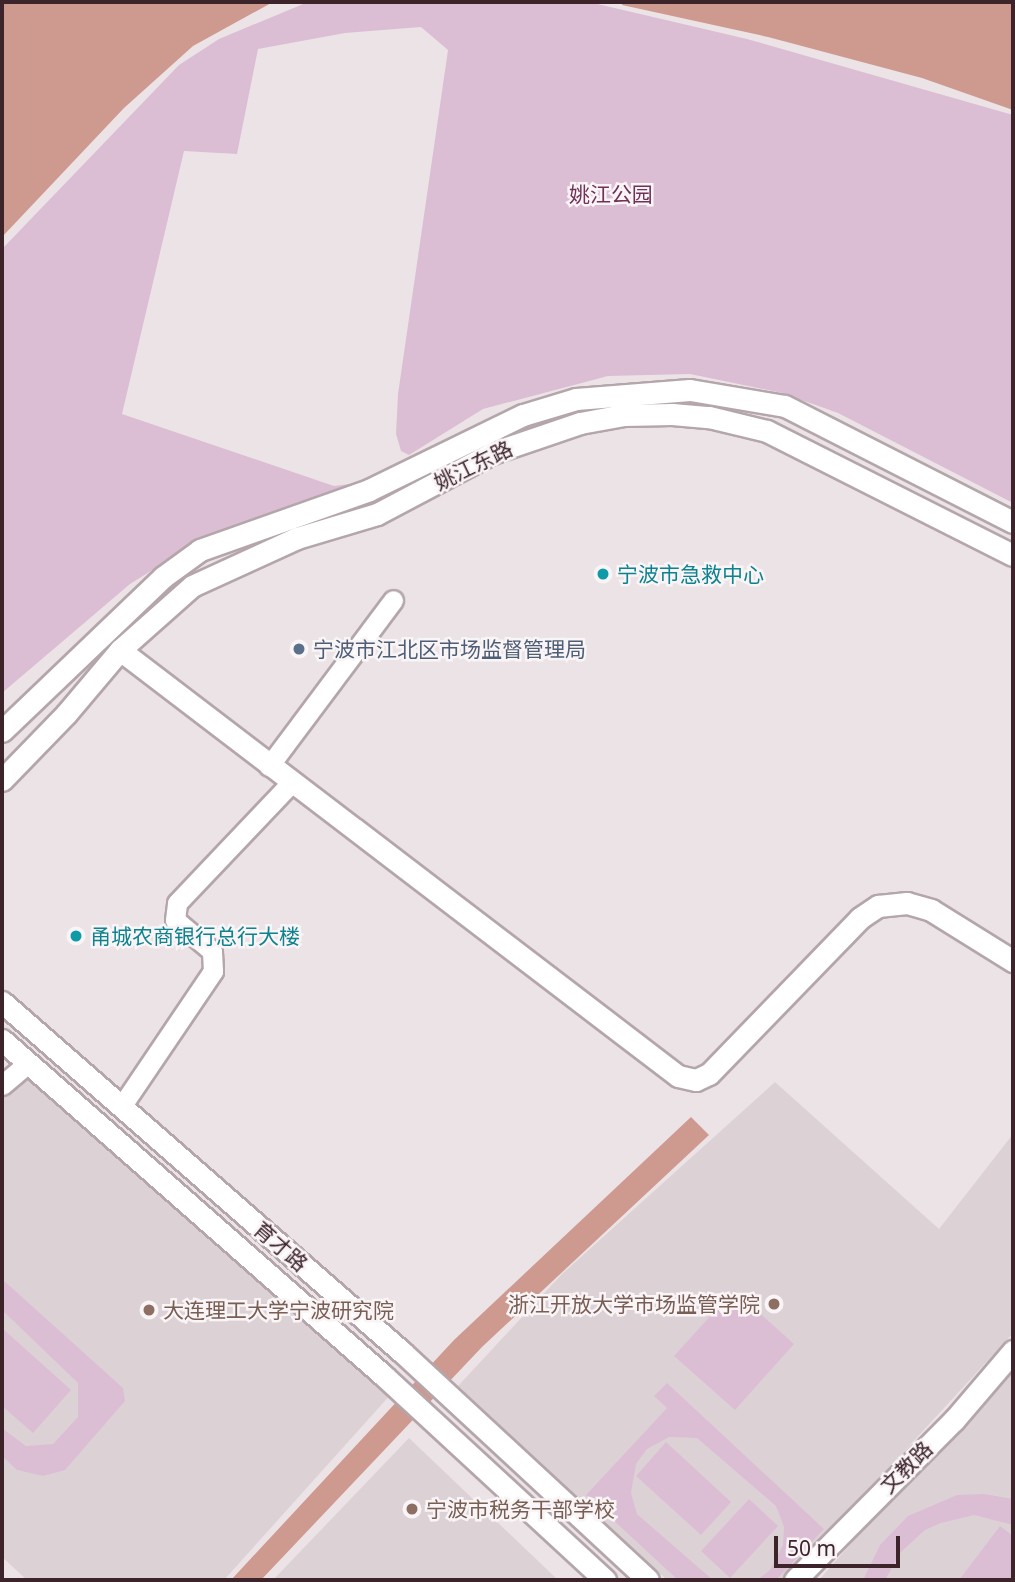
<!DOCTYPE html>
<html>
<head>
<meta charset="utf-8">
<style>
	body { margin:0 }
	#map { position:relative; width:1015px; height:1582px; overflow:hidden; background:#ece3e7; font-family:"Noto Sans","Noto Sans SC",sans-serif }
	div>[style] { position:absolute }
	.built>* { inset:0; background:#dcd2d6 }
	.green>* { inset:0; background:#dcbed4 }
	.water>* { inset:0; background:#ce998f }
	.roads { filter:drop-shadow(2px 0 #b4a6ab) drop-shadow(-2px 0 #b4a6ab) drop-shadow(0 2px #b4a6ab) drop-shadow(0 -2px #b4a6ab) }
	.street>* { height:19px; margin:-9.5px; padding:0 9.5px; transform-origin:9.5px; border-radius:9.5px; background:#fff }
	.secondary>* { height:21px; margin:-10.5px; padding:0 10.5px; transform-origin:10.5px; border-radius:10.5px; background:#fff }
	.dots>* { width:19px; height:19px; translate:-50% -50%; box-sizing:border-box; border:4px solid #f9f4f6; border-radius:50% }
	span { translate:-50% -50%; white-space:nowrap; text-align:center; line-height:1.15; -webkit-text-stroke:5px #f9f4f6; paint-order:stroke }
	.park-label { font-size:21px; color:#713158 }
	.street-label { font-size:21px; color:#3d242b }
	.culture-label { font-size:21px; color:#0d838f }
	.left { translate:0 -50%; text-align:left }
	.service-label { font-size:21px; color:#4e5e75 }
	.education-label { font-size:21px; color:#785e54 }
	.right { translate:-100% -50%; text-align:right }
	.frame { position:absolute; inset:0; border:4px solid #3d242b; pointer-events:none }
	.scale { position:absolute; left:774px; top:1536px; width:126px; height:32px; box-sizing:border-box; border:4px solid #3d242b; border-top:0; padding-left:9px; font-size:21px; line-height:24px; white-space:nowrap; color:#3d242b; -webkit-text-stroke:5px #f9f4f6; paint-order:stroke }
</style>
</head>
<body>
<div id="map">
	<div class="built">
		<div style="clip-path:polygon(26px 1069px,392px 1393px,224px 1580px,27px 1580px,2px 1557px,2px 1089px)"></div>
		<div style="clip-path:polygon(775px 1082px,939px 1229px,1013px 1134px,1013px 1333px,786px 1580px,667px 1580px,458px 1386px,562px 1274px)"></div>
		<div style="clip-path:polygon(1013px 1358px,1013px 1580px,819px 1580px)"></div>
		<div style="clip-path:polygon(409px 1438px,558px 1580px,273px 1580px)"></div>
	</div>
	<div class="green">
		<div style="clip-path:polygon(308px 2px,589px 2px,747px 39px,1013px 115px,1013px 503px,838px 413px,782px 393px,690px 374px,608px 376px,483px 409px,409px 455px,401px 451px,396px 434px,398px 394px,448px 50px,421px 27px,345px 33px,258px 49px,237px 154px,184px 151px,122px 414px,334px 486px,350px 484px,350px 491px,324px 495px,207px 536px,130px 584px,2px 693px,2px 249px,179px 65px,219px 39px)"></div>
		<div style="clip-path:polygon(2px 1279px,123px 1388px,125px 1401px,65px 1470px,43px 1476px,17px 1470px,2px 1456px,2px 1428px,26px 1446px,53px 1444px,78px 1417px,78px 1383px,2px 1310px)"></div>
		<div style="clip-path:polygon(734px 1290px,794px 1344px,735px 1410px,674px 1356px)"></div>
		<div style="clip-path:polygon(2px 1328px,71px 1390px,33px 1433px,2px 1406px)"></div>
		<div style="clip-path:polygon(667px 1383px,824px 1529px,776px 1580px,757px 1580px,770px 1570px,783px 1545px,784px 1527px,776px 1506px,697px 1438px,669px 1437px,647px 1449px,636px 1464px,631px 1493px,637px 1514px,713px 1580px,678px 1580px,586px 1495px,667px 1408px,654px 1396px)"></div>
		<div style="clip-path:polygon(666px 1442px,731px 1502px,701px 1535px,636px 1476px)"></div>
		<div style="clip-path:polygon(984px 1494px,1013px 1499px,1013px 1525px,974px 1515px,941px 1523px,925px 1530px,901px 1552px,885px 1580px,863px 1580px,880px 1545px,908px 1516px,957px 1495px)"></div>
		<div style="clip-path:polygon(749px 1499px,778px 1526px,730px 1578px,701px 1551px)"></div>
		<div style="clip-path:polygon(1000px 1526px,1013px 1536px,1013px 1580px,959px 1580px)"></div>
	</div>
	<div class="water">
		<div style="clip-path:polygon(2px 2px,273px 2px,193px 46px,124px 108px,2px 237px)"></div>
		<div style="clip-path:polygon(623px 2px,1013px 2px,1013px 110px,922px 78px,768px 37px,622px 5px)"></div>
		<div style="clip-path:polygon(691px 1117px,709px 1135px,482px 1347px,261px 1580px,231px 1580px,454px 1340px)"></div>
	</div>
	<div class="roads">
		<div class="street">
			<div style="left:269px;top:766px;width:207px;rotate:-53.2deg"></div>
			<div style="left:2px;top:1085px;width:34px;rotate:-40deg"></div>
			<div style="left:121px;top:1107px;width:164px;rotate:-55.9deg"></div>
			<div style="left:213px;top:971px;width:20px;rotate:-93deg"></div>
			<div style="left:212px;top:951px;width:48px;rotate:-140deg"></div>
			<div style="left:175px;top:920px;width:17px;rotate:-83deg"></div>
			<div style="left:177px;top:903px;width:166px;rotate:-46.5deg"></div>
		</div>
		<div class="secondary">
			<div style="left:120px;top:650px;width:702px;rotate:37.36deg"></div>
			<div style="left:678px;top:1076px;width:18px;rotate:13deg"></div>
			<div style="left:696px;top:1080px;width:14px;rotate:-25deg"></div>
			<div style="left:709px;top:1074px;width:217px;rotate:-45.9deg"></div>
			<div style="left:860px;top:918px;width:22px;rotate:-34deg"></div>
			<div style="left:878px;top:906px;width:29px;rotate:-6deg"></div>
			<div style="left:907px;top:903px;width:25px;rotate:16deg"></div>
			<div style="left:931px;top:910px;width:97px;rotate:31.9deg"></div>
			<div style="left:2px;top:731px;width:223px;rotate:-43.7deg"></div>
			<div style="left:163px;top:577px;width:46px;rotate:-36.1deg"></div>
			<div style="left:200px;top:550px;width:179px;rotate:-19.5deg"></div>
			<div style="left:369px;top:490px;width:171px;rotate:-26deg"></div>
			<div style="left:523px;top:415px;width:55px;rotate:-16.8deg"></div>
			<div style="left:576px;top:399px;width:114px;rotate:-4.5deg"></div>
			<div style="left:690px;top:390px;width:96px;rotate:9.6deg"></div>
			<div style="left:785px;top:406px;width:256px;rotate:27deg"></div>
			<div style="left:2px;top:780px;width:92px;rotate:-45.9deg"></div>
			<div style="left:66px;top:714px;width:84px;rotate:-49.8deg"></div>
			<div style="left:120px;top:650px;width:96px;rotate:-41.6deg"></div>
			<div style="left:192px;top:586px;width:115px;rotate:-24.6deg"></div>
			<div style="left:297px;top:538px;width:84px;rotate:-16.7deg"></div>
			<div style="left:377px;top:514px;width:130px;rotate:-27.9deg"></div>
			<div style="left:492px;top:453px;width:93px;rotate:-18.8deg"></div>
			<div style="left:580px;top:423px;width:45px;rotate:-10.3deg"></div>
			<div style="left:624px;top:415px;width:48px;rotate:-1.2deg"></div>
			<div style="left:672px;top:414px;width:37px;rotate:5deg"></div>
			<div style="left:709px;top:417px;width:60px;rotate:13.6deg"></div>
			<div style="left:767px;top:431px;width:275px;rotate:26.8deg"></div>
			<div style="left:2px;top:1002px;width:532px;rotate:41.19deg"></div>
			<div style="left:402px;top:1352px;width:335px;rotate:42.8deg"></div>
			<div style="left:2px;top:1040px;width:509px;rotate:41.33deg"></div>
			<div style="left:384px;top:1376px;width:301px;rotate:42.7deg"></div>
			<div style="left:795px;top:1580px;width:226px;rotate:-45.2deg"></div>
			<div style="left:954px;top:1420px;width:91px;rotate:-49.5deg"></div>
		</div>
	</div>
	<div class="dots">
		<div style="left:603px;top:574px;background:#0f9aa8"></div>
		<div style="left:299px;top:649px;background:#5c6f8a"></div>
		<div style="left:76px;top:936px;background:#0f9aa8"></div>
		<div style="left:774px;top:1304px;background:#8d6e63"></div>
		<div style="left:149px;top:1310px;background:#8d6e63"></div>
		<div style="left:412px;top:1509px;background:#8d6e63"></div>
	</div>
	<div class="park-label">
		<span style="left:611px;top:194px">姚江公园</span>
	</div>
	<div class="street-label">
		<span style="left:473px;top:465px;rotate:-26deg">姚江东路</span>
		<span style="left:281px;top:1246px;rotate:41deg">育才路</span>
		<span style="left:906px;top:1467px;rotate:-45deg">文教路</span>
	</div>
	<div class="culture-label">
		<span class="left" style="left:617px;top:574px">宁波市急救中心</span>
		<span class="left" style="left:90px;top:936px">甬城农商银行总行大楼</span>
	</div>
	<div class="service-label">
		<span class="left" style="left:313px;top:649px">宁波市江北区市场监督管理局</span>
	</div>
	<div class="education-label">
		<span class="right" style="left:760px;top:1304px">浙江开放大学市场监管学院</span>
		<span class="left" style="left:163px;top:1310px">大连理工大学宁波研究院</span>
		<span class="left" style="left:426px;top:1509px">宁波市税务干部学校</span>
	</div>
	<div class="frame"></div>
	<div class="scale">50 m</div>
</div>
</body>
</html>
